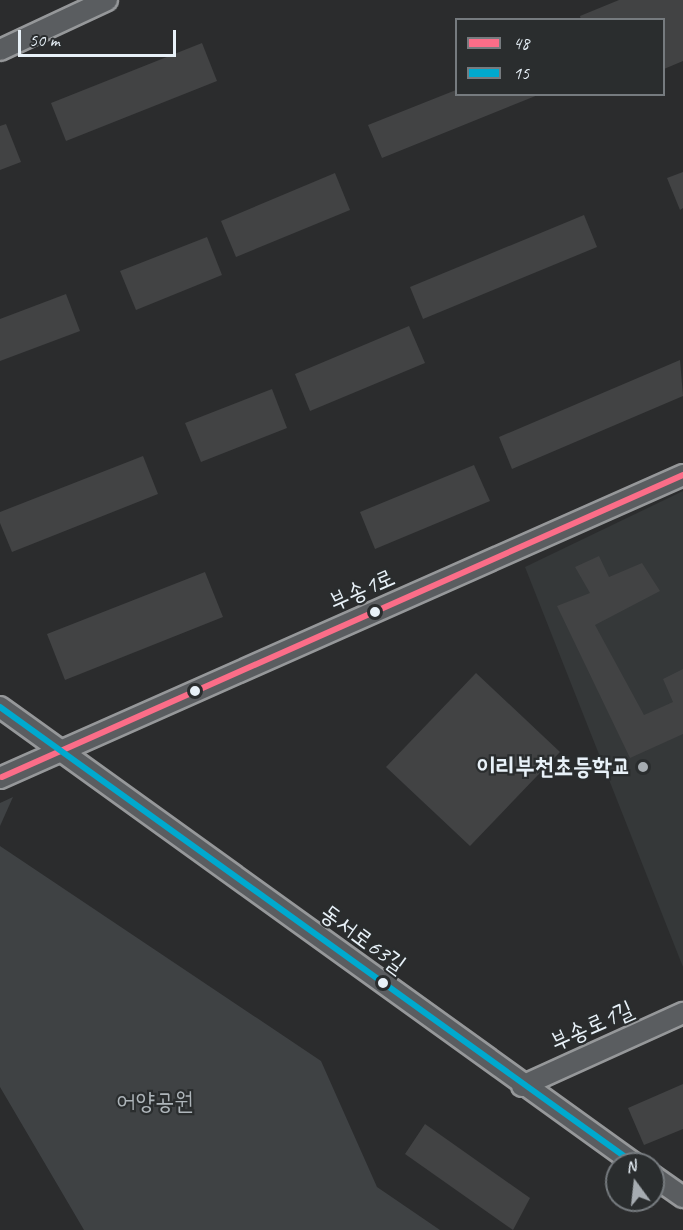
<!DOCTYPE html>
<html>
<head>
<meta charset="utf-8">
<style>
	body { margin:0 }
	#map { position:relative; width:683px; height:1230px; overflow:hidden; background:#2b2c2d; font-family:Caveat,"Poor Story",sans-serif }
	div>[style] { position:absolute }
	.built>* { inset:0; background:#353839 }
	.green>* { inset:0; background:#3f4244 }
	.building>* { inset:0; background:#424344 }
	.roads { filter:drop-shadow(2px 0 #96989a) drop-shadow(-2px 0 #96989a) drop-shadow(0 2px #96989a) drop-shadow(0 -2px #96989a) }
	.minor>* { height:20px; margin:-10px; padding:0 10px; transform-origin:10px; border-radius:10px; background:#5a5d60 }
	.bus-1>* { height:6px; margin:-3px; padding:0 3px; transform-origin:3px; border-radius:3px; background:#fb6d88 }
	.bus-2>* { height:6px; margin:-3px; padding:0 3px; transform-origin:3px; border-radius:3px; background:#00a9ce }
	.dots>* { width:16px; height:16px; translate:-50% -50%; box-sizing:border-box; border:3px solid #2a2d2e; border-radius:50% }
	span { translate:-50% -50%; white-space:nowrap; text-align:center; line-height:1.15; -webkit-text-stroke:4.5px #2a2d2e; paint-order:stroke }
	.street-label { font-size:24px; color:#e8f1f8 }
	.poi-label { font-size:24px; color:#e8f1f8; font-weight:700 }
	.right { translate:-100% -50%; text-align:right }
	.park-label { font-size:24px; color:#aeb5ba }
	.legend { position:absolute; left:455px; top:18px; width:210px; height:78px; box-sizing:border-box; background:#2a2d2e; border:2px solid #767b7f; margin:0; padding:8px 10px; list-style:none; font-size:18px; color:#e8f1f8 }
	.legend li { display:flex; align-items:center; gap:12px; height:30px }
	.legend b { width:30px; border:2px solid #767b7f }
	.north { position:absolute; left:605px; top:1152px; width:60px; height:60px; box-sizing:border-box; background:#2a2d2e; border:2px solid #767b7f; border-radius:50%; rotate:345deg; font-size:16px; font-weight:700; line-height:24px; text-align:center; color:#e8f1f8 }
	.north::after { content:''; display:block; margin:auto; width:21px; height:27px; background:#a6acb1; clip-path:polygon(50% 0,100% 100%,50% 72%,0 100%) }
	.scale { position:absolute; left:18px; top:30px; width:158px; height:27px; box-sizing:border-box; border:3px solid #e8f1f8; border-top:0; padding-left:8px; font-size:18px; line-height:21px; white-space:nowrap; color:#e8f1f8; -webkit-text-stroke:4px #2a2d2e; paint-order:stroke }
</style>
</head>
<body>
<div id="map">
	<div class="built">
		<div style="clip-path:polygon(683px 491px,683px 967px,525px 567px)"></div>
	</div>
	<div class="green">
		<div style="clip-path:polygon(13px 797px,0 826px,0 803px)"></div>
		<div style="clip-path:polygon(0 846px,321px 1061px,377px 1187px,440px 1230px,84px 1230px,0 1087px)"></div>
	</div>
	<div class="building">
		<div style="clip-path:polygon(619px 0,683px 0,683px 61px,664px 69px,664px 20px,581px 20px,580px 16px)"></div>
		<div style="clip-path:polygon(202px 43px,217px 81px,66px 141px,51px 103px)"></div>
		<div style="clip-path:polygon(456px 90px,456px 94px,538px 95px,382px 158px,368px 125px)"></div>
		<div style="clip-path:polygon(6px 124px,21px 162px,0 170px,0 126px)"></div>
		<div style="clip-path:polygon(683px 172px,683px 208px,680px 210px,667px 178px)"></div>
		<div style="clip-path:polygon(335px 173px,350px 210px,236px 257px,221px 221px)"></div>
		<div style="clip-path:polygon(584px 215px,597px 247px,423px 319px,410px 287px)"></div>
		<div style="clip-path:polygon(207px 237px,222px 275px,136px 310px,120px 271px)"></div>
		<div style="clip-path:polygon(66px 294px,80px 331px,0 361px,0 319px)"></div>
		<div style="clip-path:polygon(409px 326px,425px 363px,310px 411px,295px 374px)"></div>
		<div style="clip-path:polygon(680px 360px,683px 396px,512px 469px,499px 437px)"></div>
		<div style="clip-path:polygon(272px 389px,287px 428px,201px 462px,185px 423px)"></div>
		<div style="clip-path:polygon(143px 456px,158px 494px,12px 552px,0 523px,0 512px)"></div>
		<div style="clip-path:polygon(474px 465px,490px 501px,375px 549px,360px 512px)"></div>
		<div style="clip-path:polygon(599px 556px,609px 577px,642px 563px,660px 591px,595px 625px,644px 715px,673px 702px,663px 679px,683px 669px,683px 734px,630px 758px,557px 606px,590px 593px,575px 567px)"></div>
		<div style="clip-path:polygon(205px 572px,223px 617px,65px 680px,47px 634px)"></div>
		<div style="clip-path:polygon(476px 673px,560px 752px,470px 846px,386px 767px)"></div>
		<div style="clip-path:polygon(683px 1084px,683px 1129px,644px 1145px,628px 1108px)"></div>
		<div style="clip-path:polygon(425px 1124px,530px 1198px,513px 1230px,405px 1154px)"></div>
	</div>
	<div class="roads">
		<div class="minor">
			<div style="left:0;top:50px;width:118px;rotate:-25deg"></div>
			<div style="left:0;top:707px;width:782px;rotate:35.74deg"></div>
			<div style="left:0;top:778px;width:747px;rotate:-23.92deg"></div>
			<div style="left:522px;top:1086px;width:177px;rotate:-24.4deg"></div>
			<div style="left:653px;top:1176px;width:37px;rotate:35deg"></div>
		</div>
	</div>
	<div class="bus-1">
		<div style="left:2px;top:777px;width:745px;rotate:-23.92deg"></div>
	</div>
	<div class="bus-2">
		<div style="left:0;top:707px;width:782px;rotate:35.74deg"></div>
	</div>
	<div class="dots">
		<div style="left:375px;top:612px;background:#e8f1f8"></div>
		<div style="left:195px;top:691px;background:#e8f1f8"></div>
		<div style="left:643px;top:767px;background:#a6acb1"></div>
		<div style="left:383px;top:983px;background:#e8f1f8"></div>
	</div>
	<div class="street-label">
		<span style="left:362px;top:590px;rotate:-24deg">부송1로</span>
		<span style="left:363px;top:939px;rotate:36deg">동서로63길</span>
		<span style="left:592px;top:1026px;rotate:-24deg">부송로1길</span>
	</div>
	<div class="poi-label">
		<span class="right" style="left:631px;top:767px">이리부천초등학교</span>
	</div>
	<div class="park-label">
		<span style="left:155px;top:1102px">어양공원</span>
	</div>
	<ul class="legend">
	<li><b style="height:8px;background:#fb6d88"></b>48</li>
	<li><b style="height:8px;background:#00a9ce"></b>15</li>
	</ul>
	<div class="north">N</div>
	<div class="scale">50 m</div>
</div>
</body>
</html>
